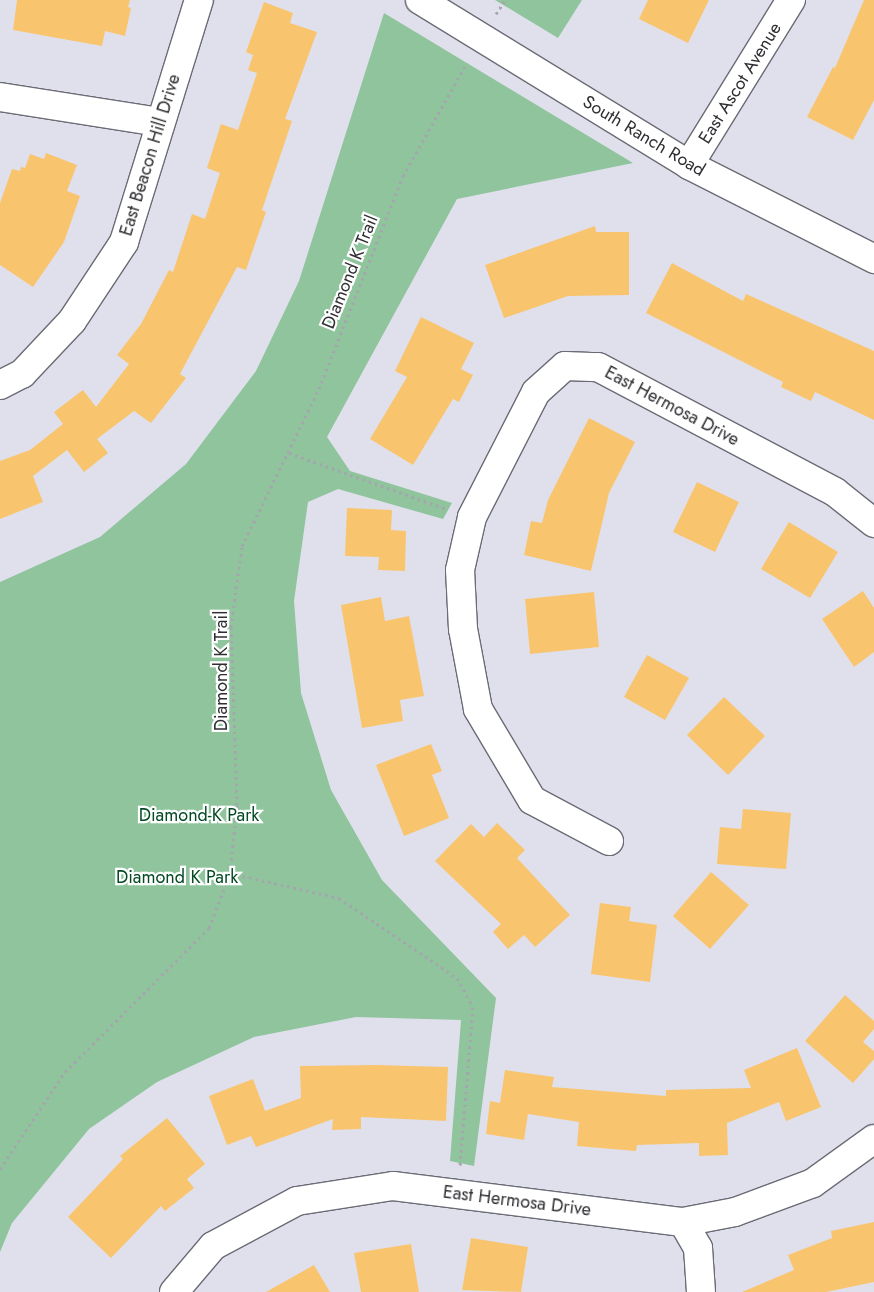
<!DOCTYPE html>
<html>
<head>
<meta charset="utf-8">
<style>
	body { margin:0 }
	#map { position:relative; width:874px; height:1292px; overflow:hidden; background:#e0e0ec; font-family:Jost,sans-serif }
	div>[style] { position:absolute }
	.green>* { inset:0; background:#8fc49d }
	.building>* { inset:0; background:#f9c46e }
	.path>* { height:3px; margin-top:-1.5px; transform-origin:0; background:repeating-linear-gradient(90deg,#a5a5ae 0 2.5px,transparent 0 6.5px) }
	.roads { filter:drop-shadow(1px 0 #6b6b75) drop-shadow(-1px 0 #6b6b75) drop-shadow(0 1px #6b6b75) drop-shadow(0 -1px #6b6b75) }
	.street>* { height:28px; margin:-14px; padding:0 14px; transform-origin:14px; border-radius:14px; background:#fff }
	span { translate:-50% -50%; white-space:nowrap; text-align:center; line-height:1.15; -webkit-text-stroke:4.5px #fff; paint-order:stroke }
	.street-label { font-size:18px; color:#2f2f33 }
	.park-label { font-size:18px; color:#044923 }
</style>
</head>
<body>
<div id="map">
	<div class="green">
		<div style="clip-path:polygon(495px 0,582px 0,558px 38px)"></div>
		<div style="clip-path:polygon(384px 13px,633px 163px,457px 199px,327px 437px,350px 471px,452px 503px,443px 519px,338px 489px,308px 502px,294px 601px,301px 693px,331px 790px,382px 880px,496px 998px,474px 1166px,450px 1161px,461px 1020px,356px 1017px,254px 1037px,157px 1082px,89px 1129px,12px 1223px,0 1252px,0 582px,100px 537px,186px 464px,256px 371px,299px 281px)"></div>
	</div>
	<div class="building">
		<div style="clip-path:polygon(17px 0,130px 0,128px 7px,131px 8px,125px 36px,105px 31px,102px 46px,13px 30px)"></div>
		<div style="clip-path:polygon(648px 0,709px 0,688px 43px,639px 19px)"></div>
		<div style="clip-path:polygon(864px 0,874px 0,874px 100px,853px 140px,807px 117px,833px 67px,835px 68px)"></div>
		<div style="clip-path:polygon(264px 2px,293px 13px,290px 23px,317px 32px,285px 119px,292px 121px,262px 210px,266px 212px,246px 270px,237px 267px,180px 374px,186px 378px,151px 423px,134px 411px,97px 439px,108px 453px,84px 472px,67px 450px,33px 476px,43px 502px,0 519px,0 461px,30px 450px,63px 424px,54px 412px,83px 390px,96px 407px,129px 364px,117px 355px,141px 324px,169px 270px,173px 272px,192px 214px,205px 219px,220px 173px,207px 168px,221px 124px,238px 130px,257px 73px,248px 70px,253px 55px,246px 52px)"></div>
		<div style="clip-path:polygon(46px 153px,77px 165px,67px 191px,80px 196px,64px 242px,33px 287px,0 265px,0 203px,12px 169px,20px 171px,21px 167px,25px 168px,30px 154px,44px 159px)"></div>
		<div style="clip-path:polygon(595px 226px,596px 232px,629px 232px,629px 295px,568px 296px,504px 318px,485px 265px)"></div>
		<div style="clip-path:polygon(672px 263px,743px 301px,746px 294px,874px 351px,874px 420px,815px 392px,811px 401px,781px 387px,783px 382px,646px 313px)"></div>
		<div style="clip-path:polygon(421px 317px,474px 343px,461px 369px,473px 375px,459px 402px,453px 399px,413px 465px,370px 439px,407px 377px,395px 371px)"></div>
		<div style="clip-path:polygon(589px 418px,635px 442px,609px 493px,591px 571px,524px 555px,531px 521px,542px 523px,548px 500px)"></div>
		<div style="clip-path:polygon(697px 482px,739px 502px,715px 552px,673px 532px)"></div>
		<div style="clip-path:polygon(347px 508px,392px 510px,391px 530px,406px 531px,405px 571px,378px 570px,379px 557px,345px 556px)"></div>
		<div style="clip-path:polygon(789px 522px,838px 552px,810px 598px,761px 569px)"></div>
		<div style="clip-path:polygon(863px 591px,874px 608px,874px 652px,854px 667px,822px 619px)"></div>
		<div style="clip-path:polygon(594px 592px,599px 647px,530px 654px,525px 599px)"></div>
		<div style="clip-path:polygon(381px 597px,385px 621px,409px 616px,424px 696px,400px 700px,403px 721px,362px 728px,341px 605px)"></div>
		<div style="clip-path:polygon(647px 655px,689px 678px,665px 720px,624px 697px)"></div>
		<div style="clip-path:polygon(724px 697px,765px 736px,728px 775px,687px 735px)"></div>
		<div style="clip-path:polygon(431px 744px,442px 771px,432px 775px,449px 818px,404px 836px,376px 765px)"></div>
		<div style="clip-path:polygon(743px 809px,791px 813px,786px 869px,717px 864px,720px 827px,741px 829px)"></div>
		<div style="clip-path:polygon(497px 823px,525px 850px,517px 858px,570px 915px,535px 947px,524px 935px,508px 949px,493px 932px,501px 924px,435px 861px,471px 824px,484px 837px)"></div>
		<div style="clip-path:polygon(711px 872px,749px 905px,710px 949px,673px 916px)"></div>
		<div style="clip-path:polygon(600px 903px,631px 907px,629px 921px,657px 925px,650px 982px,591px 974px)"></div>
		<div style="clip-path:polygon(845px 995px,874px 1021px,874px 1029px,863px 1042px,874px 1051px,874px 1059px,853px 1083px,805px 1041px)"></div>
		<div style="clip-path:polygon(797px 1048px,821px 1107px,786px 1121px,779px 1102px,727px 1123px,728px 1155px,699px 1156px,699px 1143px,637px 1145px,636px 1151px,577px 1146px,579px 1122px,528px 1114px,524px 1140px,486px 1134px,490px 1101px,500px 1103px,505px 1070px,554px 1077px,552px 1087px,666px 1096px,666px 1090px,751px 1088px,744px 1070px)"></div>
		<div style="clip-path:polygon(376px 1065px,448px 1067px,446px 1121px,361px 1117px,361px 1129px,332px 1130px,333px 1119px,256px 1147px,251px 1136px,227px 1145px,209px 1096px,253px 1079px,265px 1111px,301px 1098px,300px 1066px)"></div>
		<div style="clip-path:polygon(167px 1118px,205px 1164px,187px 1179px,194px 1188px,165px 1211px,161px 1206px,111px 1258px,68px 1217px,123px 1159px,120px 1156px)"></div>
		<div style="clip-path:polygon(874px 1222px,874px 1282px,826px 1292px,742px 1292px,794px 1270px,788px 1255px,832px 1238px,831px 1231px)"></div>
		<div style="clip-path:polygon(471px 1238px,528px 1247px,521px 1292px,462px 1290px)"></div>
		<div style="clip-path:polygon(411px 1244px,419px 1292px,361px 1292px,354px 1253px)"></div>
		<div style="clip-path:polygon(314px 1265px,330px 1292px,266px 1292px)"></div>
	</div>
	<div class="path">
		<div style="left:496px;top:14px;width:17px;rotate:-57deg"></div>
		<div style="left:289px;top:453px;width:167px;rotate:19.6deg"></div>
		<div style="left:230px;top:873px;width:112px;rotate:12.9deg"></div>
		<div style="left:339px;top:898px;width:143px;rotate:34.1deg"></div>
		<div style="left:457px;top:978px;width:33px;rotate:61deg"></div>
		<div style="left:473px;top:1007px;width:159px;rotate:94.7deg"></div>
		<div style="left:0;top:1169px;width:117px;rotate:-56.2deg"></div>
		<div style="left:65px;top:1072px;width:204px;rotate:-45deg"></div>
		<div style="left:209px;top:928px;width:59px;rotate:-69.1deg"></div>
		<div style="left:230px;top:873px;width:68px;rotate:-84.1deg"></div>
		<div style="left:237px;top:805px;width:178px;rotate:-91.9deg"></div>
		<div style="left:231px;top:627px;width:82px;rotate:-82.3deg"></div>
		<div style="left:242px;top:546px;width:175px;rotate:-63.9deg"></div>
		<div style="left:319px;top:389px;width:229px;rotate:-68.5deg"></div>
		<div style="left:403px;top:176px;width:130px;rotate:-60.5deg"></div>
	</div>
	<div class="roads">
		<div class="street">
			<div style="left:420px;top:0;width:316px;rotate:31.5deg"></div>
			<div style="left:689px;top:165px;width:208px;rotate:26.9deg"></div>
			<div style="left:0;top:97px;width:161px;rotate:8.9deg"></div>
			<div style="left:689px;top:165px;width:194px;rotate:-58.3deg"></div>
			<div style="left:0;top:385px;width:25px;rotate:-27deg"></div>
			<div style="left:22px;top:374px;width:73px;rotate:-46.7deg"></div>
			<div style="left:72px;top:321px;width:95px;rotate:-56.6deg"></div>
			<div style="left:124px;top:242px;width:253px;rotate:-72.8deg"></div>
			<div style="left:609px;top:841px;width:87px;rotate:-152deg"></div>
			<div style="left:532px;top:800px;width:106px;rotate:-120.7deg"></div>
			<div style="left:478px;top:709px;width:81px;rotate:-100.6deg"></div>
			<div style="left:463px;top:629px;width:59px;rotate:-92.9deg"></div>
			<div style="left:460px;top:570px;width:54px;rotate:-77.2deg"></div>
			<div style="left:472px;top:517px;width:140px;rotate:-62.9deg"></div>
			<div style="left:536px;top:392px;width:39px;rotate:-42deg"></div>
			<div style="left:565px;top:366px;width:33px;rotate:2deg"></div>
			<div style="left:598px;top:367px;width:268px;rotate:27.8deg"></div>
			<div style="left:835px;top:492px;width:50px;rotate:38.5deg"></div>
			<div style="left:683px;top:1222px;width:30px;rotate:60deg"></div>
			<div style="left:698px;top:1248px;width:44px;rotate:86.1deg"></div>
			<div style="left:174px;top:1292px;width:60px;rotate:-49.7deg"></div>
			<div style="left:213px;top:1246px;width:95px;rotate:-28.2deg"></div>
			<div style="left:297px;top:1201px;width:97px;rotate:-8.9deg"></div>
			<div style="left:393px;top:1186px;width:292px;rotate:7.1deg"></div>
			<div style="left:683px;top:1222px;width:53px;rotate:-10.9deg"></div>
			<div style="left:735px;top:1212px;width:83px;rotate:-20.4deg"></div>
			<div style="left:813px;top:1183px;width:75px;rotate:-35.8deg"></div>
		</div>
	</div>
	<div class="street-label">
		<span style="left:740px;top:83px;rotate:-58deg">East Ascot Avenue</span>
		<span style="left:644px;top:136px;rotate:31deg">South Ranch Road</span>
		<span style="left:150px;top:155px;rotate:-73deg">East Beacon Hill Drive</span>
		<span style="left:350px;top:272px;rotate:-68deg">Diamond K Trail</span>
		<span style="left:672px;top:406px;rotate:28deg">East Hermosa Drive</span>
		<span style="left:221px;top:671px;rotate:-90deg">Diamond K Trail</span>
		<span style="left:517px;top:1201px;rotate:7deg">East Hermosa Drive</span>
	</div>
	<div class="park-label">
		<span style="left:199px;top:815px">Diamond-K Park</span>
		<span style="left:177px;top:877px">Diamond K Park</span>
	</div>
</div>
</body>
</html>
